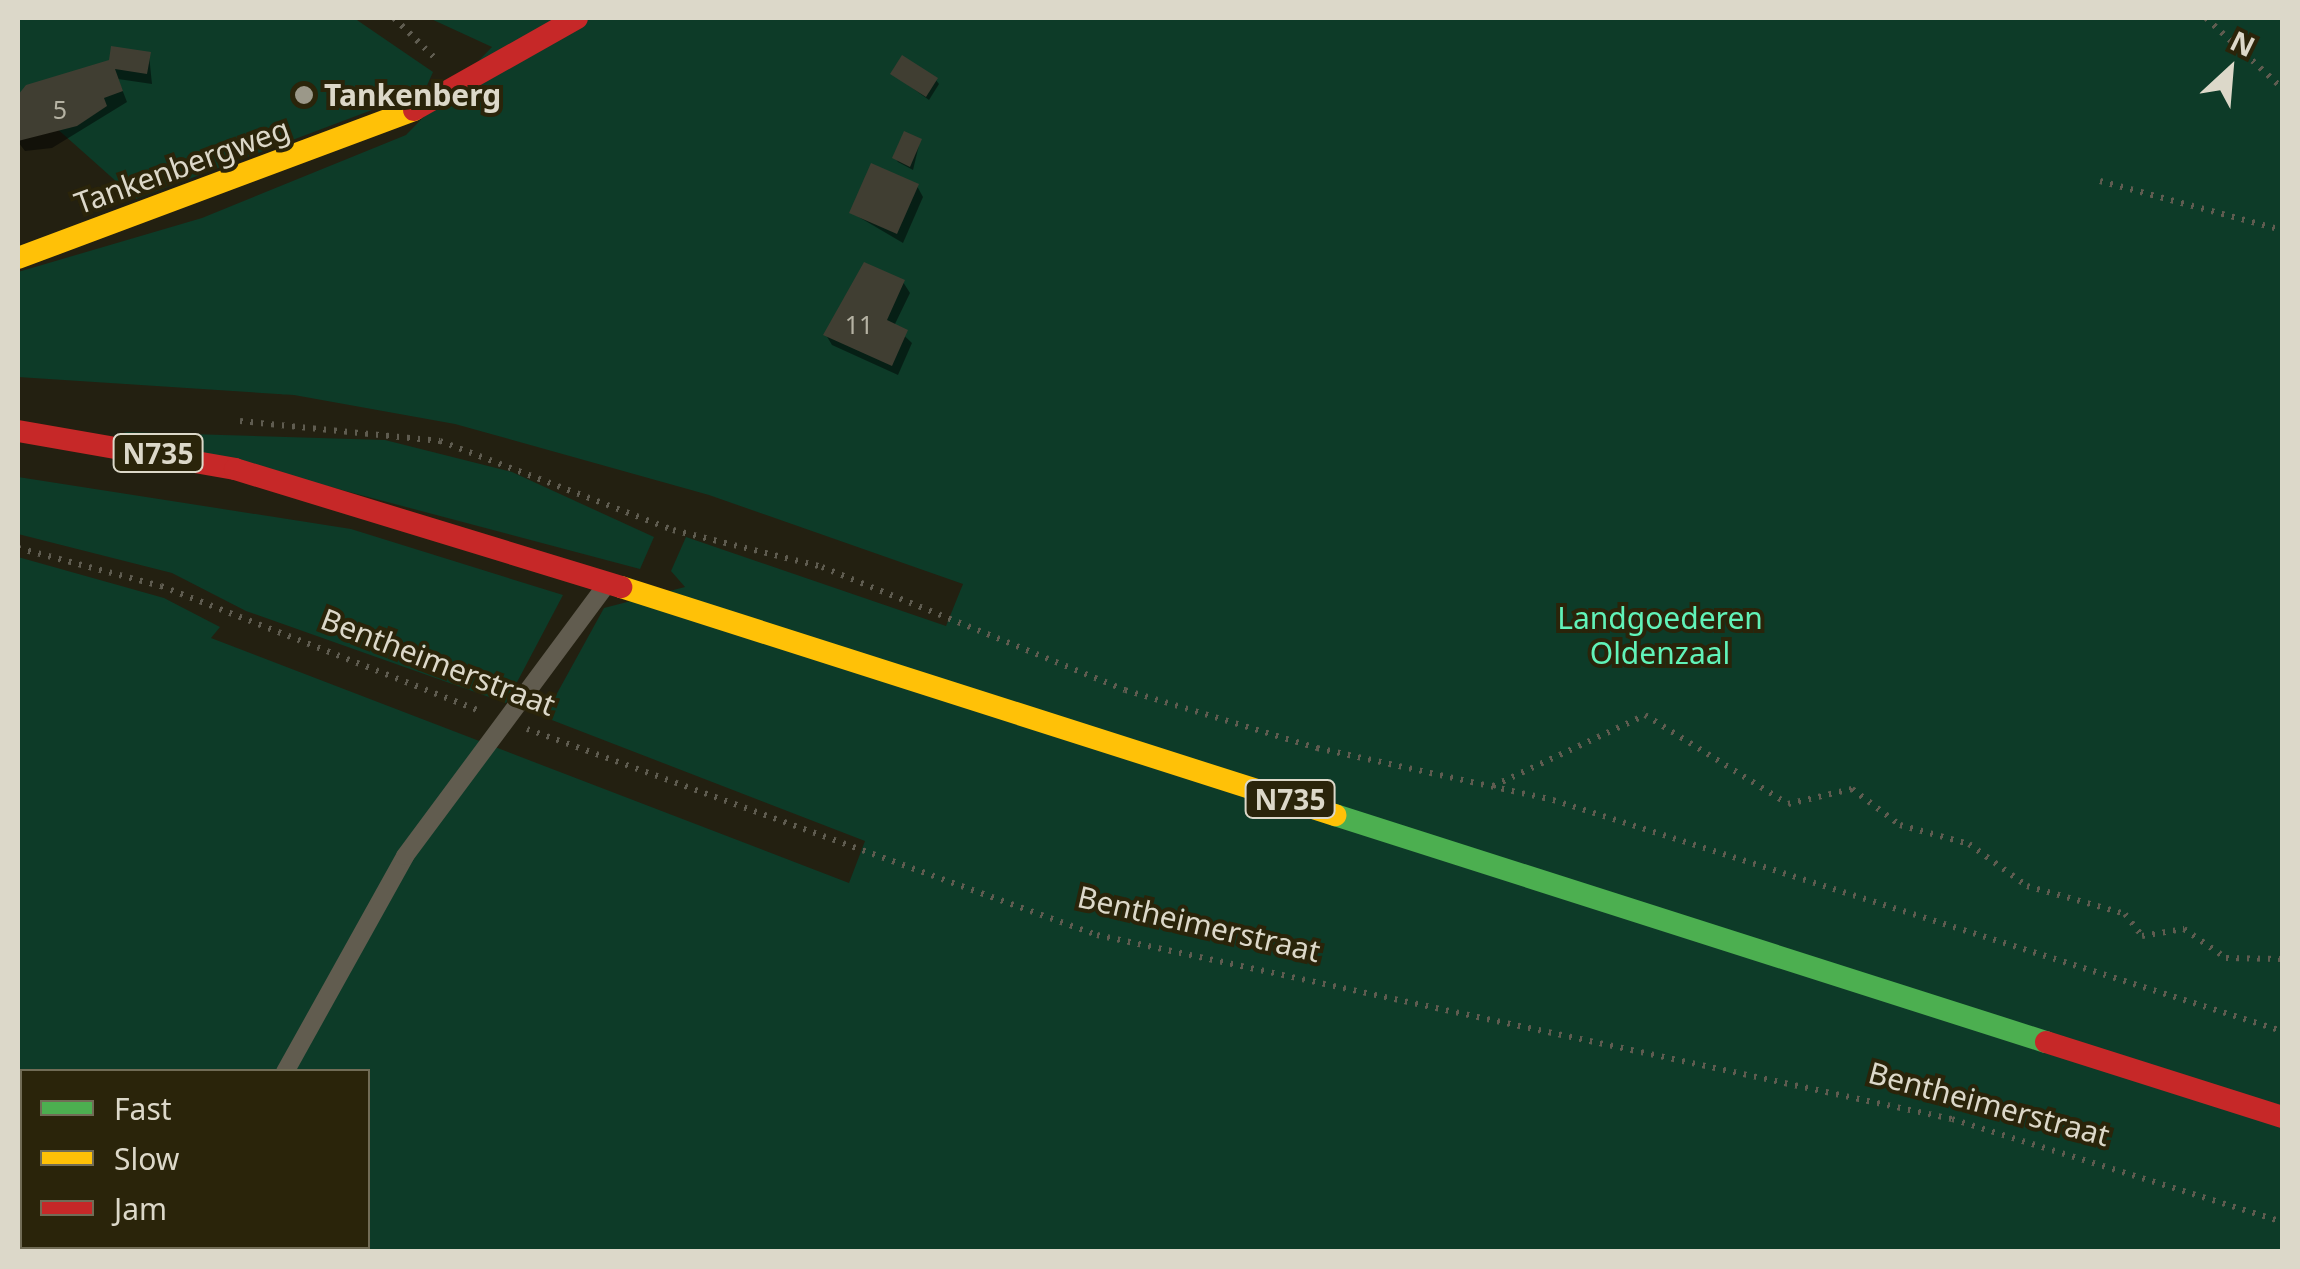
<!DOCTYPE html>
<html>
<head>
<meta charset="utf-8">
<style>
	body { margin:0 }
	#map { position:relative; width:2300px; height:1269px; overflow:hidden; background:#232011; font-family:"Noto Sans",sans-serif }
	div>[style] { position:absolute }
	.green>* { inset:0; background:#0d3b28 }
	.shadow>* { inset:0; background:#0007 }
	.building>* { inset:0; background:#403e32 }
	.path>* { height:6px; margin-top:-3px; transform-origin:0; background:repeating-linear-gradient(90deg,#5f5c50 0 2.5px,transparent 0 10.5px) }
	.lane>* { height:18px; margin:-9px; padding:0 9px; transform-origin:9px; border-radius:9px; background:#615c4f }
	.fast>* { height:22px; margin:-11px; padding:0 11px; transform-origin:11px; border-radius:11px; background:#4caf50 }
	.slow>* { height:22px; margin:-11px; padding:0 11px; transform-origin:11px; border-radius:11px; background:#ffc107 }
	.jam>* { height:22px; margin:-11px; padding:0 11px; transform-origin:11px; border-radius:11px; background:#c62828 }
	.dots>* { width:28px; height:28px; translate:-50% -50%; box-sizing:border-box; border:5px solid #2a240a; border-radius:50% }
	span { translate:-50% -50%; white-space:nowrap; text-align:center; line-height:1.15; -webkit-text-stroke:8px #2a240a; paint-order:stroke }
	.number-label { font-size:25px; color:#b5b2a3 }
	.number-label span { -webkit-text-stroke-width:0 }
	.shield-label span { padding:2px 8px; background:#2a240a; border:2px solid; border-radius:8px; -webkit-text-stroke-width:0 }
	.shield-label { font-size:28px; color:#dcd8c9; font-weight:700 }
	.poi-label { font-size:30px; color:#dcd8c9; font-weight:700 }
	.left { translate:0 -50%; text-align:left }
	.street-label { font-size:30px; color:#dcd8c9 }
	.park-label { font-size:30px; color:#60f3b9 }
	.frame { position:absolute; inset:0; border:20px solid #dcd8c9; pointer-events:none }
	.legend { position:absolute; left:20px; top:1069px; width:350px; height:180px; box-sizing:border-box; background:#2a240a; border:2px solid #716c56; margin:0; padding:12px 18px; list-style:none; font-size:30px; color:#dcd8c9 }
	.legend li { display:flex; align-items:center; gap:20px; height:50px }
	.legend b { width:50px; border:2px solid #716c56 }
	.north { position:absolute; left:2180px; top:20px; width:100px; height:100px; -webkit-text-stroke:8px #2a240a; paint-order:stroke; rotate:26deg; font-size:28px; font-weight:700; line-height:40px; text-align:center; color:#dcd8c9 }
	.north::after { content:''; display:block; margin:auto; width:35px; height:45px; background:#dcd8c9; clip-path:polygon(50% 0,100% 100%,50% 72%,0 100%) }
</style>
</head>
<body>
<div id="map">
	<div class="green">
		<div style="clip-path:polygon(18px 18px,354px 18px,433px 72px,425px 90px,136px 199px,18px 94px)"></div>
		<div style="clip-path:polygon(evenodd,429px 18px,2282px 18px,2282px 1251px,18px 1252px,18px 557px,164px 598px,220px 627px,211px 638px,849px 883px,865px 841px,544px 717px,604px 608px,685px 587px,671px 571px,686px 537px,946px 626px,963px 584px,709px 495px,455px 424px,294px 395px,18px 377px,18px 272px,202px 218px,406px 135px,492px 47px,429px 18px,22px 1072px,368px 1072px,368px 1246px,22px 1246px,22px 1072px)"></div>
		<div style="clip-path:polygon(123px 432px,385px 440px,512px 472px,654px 537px,640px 569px)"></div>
		<div style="clip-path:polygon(18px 477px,351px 529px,563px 595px,506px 703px,246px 611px,172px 573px,18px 534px)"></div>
	</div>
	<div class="shadow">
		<div style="clip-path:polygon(149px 55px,152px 84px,118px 79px,127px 102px,52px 148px,25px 151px,18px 142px,18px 98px)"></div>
		<div style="clip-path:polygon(893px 74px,936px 80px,939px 84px,929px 100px)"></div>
		<div style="clip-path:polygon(920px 141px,913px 170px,898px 162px,895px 158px)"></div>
		<div style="clip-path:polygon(917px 186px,923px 197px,903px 243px,852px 213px)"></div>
		<div style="clip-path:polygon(903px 282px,910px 293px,894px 326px,912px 343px,898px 375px,832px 345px,826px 335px)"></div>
	</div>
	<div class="building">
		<div style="clip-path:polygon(111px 46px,151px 52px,147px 74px,115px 69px,123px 91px,104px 98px,107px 106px,77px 126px,18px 141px,18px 95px,26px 85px,109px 60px)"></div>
		<div style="clip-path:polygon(902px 55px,938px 78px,926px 97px,890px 74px)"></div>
		<div style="clip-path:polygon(904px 131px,922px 139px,910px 167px,892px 158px)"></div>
		<div style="clip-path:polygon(871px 163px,919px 184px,897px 234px,849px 213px)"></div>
		<div style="clip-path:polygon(864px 262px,905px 280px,887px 320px,908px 330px,892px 366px,823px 335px)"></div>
	</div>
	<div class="path">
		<div style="left:394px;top:18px;width:57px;rotate:44.3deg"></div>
		<div style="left:2206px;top:18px;width:103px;rotate:42.6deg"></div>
		<div style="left:2100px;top:181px;width:188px;rotate:15.1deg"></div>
		<div style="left:240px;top:421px;width:201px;rotate:5.7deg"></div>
		<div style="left:440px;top:441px;width:249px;rotate:20.9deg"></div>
		<div style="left:673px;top:530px;width:154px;rotate:13.9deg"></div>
		<div style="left:822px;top:567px;width:327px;rotate:22.1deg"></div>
		<div style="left:1125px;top:690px;width:201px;rotate:16.8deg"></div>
		<div style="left:1317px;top:748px;width:242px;rotate:12.4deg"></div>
		<div style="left:1553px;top:800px;width:765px;rotate:17.58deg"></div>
		<div style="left:18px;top:548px;width:148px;rotate:14.9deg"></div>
		<div style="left:161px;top:586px;width:345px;rotate:21.4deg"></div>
		<div style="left:527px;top:729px;width:606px;rotate:19.87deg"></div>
		<div style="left:1097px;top:935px;width:875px;rotate:12.15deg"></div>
		<div style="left:1952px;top:1119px;width:346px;rotate:17.3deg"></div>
		<div style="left:1493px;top:786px;width:168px;rotate:-25deg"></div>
		<div style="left:1645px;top:715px;width:168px;rotate:31.9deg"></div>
		<div style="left:1788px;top:804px;width:66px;rotate:-13.2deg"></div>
		<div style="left:1852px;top:789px;width:60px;rotate:36.9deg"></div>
		<div style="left:1900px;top:825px;width:72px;rotate:15.4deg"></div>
		<div style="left:1969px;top:844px;width:72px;rotate:35.9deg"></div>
		<div style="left:2027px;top:886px;width:102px;rotate:15.9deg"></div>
		<div style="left:2125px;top:914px;width:28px;rotate:52deg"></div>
		<div style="left:2142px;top:936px;width:43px;rotate:-9.5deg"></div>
		<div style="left:2184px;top:929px;width:51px;rotate:34.6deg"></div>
		<div style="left:2226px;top:958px;width:56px;rotate:1deg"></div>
	</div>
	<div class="lane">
		<div style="left:285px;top:1072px;width:247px;rotate:-60.9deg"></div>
		<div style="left:405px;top:856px;width:332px;rotate:-53.4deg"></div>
		<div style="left:167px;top:1252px;width:7px;rotate:-63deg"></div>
	</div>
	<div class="fast">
		<div style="left:1335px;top:815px;width:746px;rotate:17.71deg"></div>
	</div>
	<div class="slow">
		<div style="left:18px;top:258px;width:423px;rotate:-20.5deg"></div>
		<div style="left:621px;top:587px;width:750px;rotate:17.71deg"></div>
	</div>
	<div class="jam">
		<div style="left:414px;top:110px;width:187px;rotate:-29.4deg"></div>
		<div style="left:18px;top:431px;width:220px;rotate:9.9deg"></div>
		<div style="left:235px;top:469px;width:404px;rotate:17deg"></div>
		<div style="left:2046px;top:1042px;width:248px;rotate:17.6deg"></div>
	</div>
	<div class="dots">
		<div style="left:304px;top:95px;background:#9b9889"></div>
	</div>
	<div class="number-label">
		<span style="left:60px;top:109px">5</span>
		<span style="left:859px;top:324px">11</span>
	</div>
	<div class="shield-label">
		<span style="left:158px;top:453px">N735</span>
		<span style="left:1290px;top:799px">N735</span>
	</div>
	<div class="poi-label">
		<span class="left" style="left:324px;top:95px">Tankenberg</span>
	</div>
	<div class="street-label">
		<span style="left:182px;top:166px;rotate:-20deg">Tankenbergweg</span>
		<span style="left:438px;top:662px;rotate:21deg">Bentheimerstraat</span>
		<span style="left:1199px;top:924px;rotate:13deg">Bentheimerstraat</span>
		<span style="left:1989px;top:1104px;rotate:15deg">Bentheimerstraat</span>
	</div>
	<div class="park-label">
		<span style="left:1660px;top:635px">Landgoederen<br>Oldenzaal</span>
	</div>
	<div class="frame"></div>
	<ul class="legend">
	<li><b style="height:12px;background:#4caf50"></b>Fast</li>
	<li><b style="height:12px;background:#ffc107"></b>Slow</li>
	<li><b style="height:12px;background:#c62828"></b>Jam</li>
	</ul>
	<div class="north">N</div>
</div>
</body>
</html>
